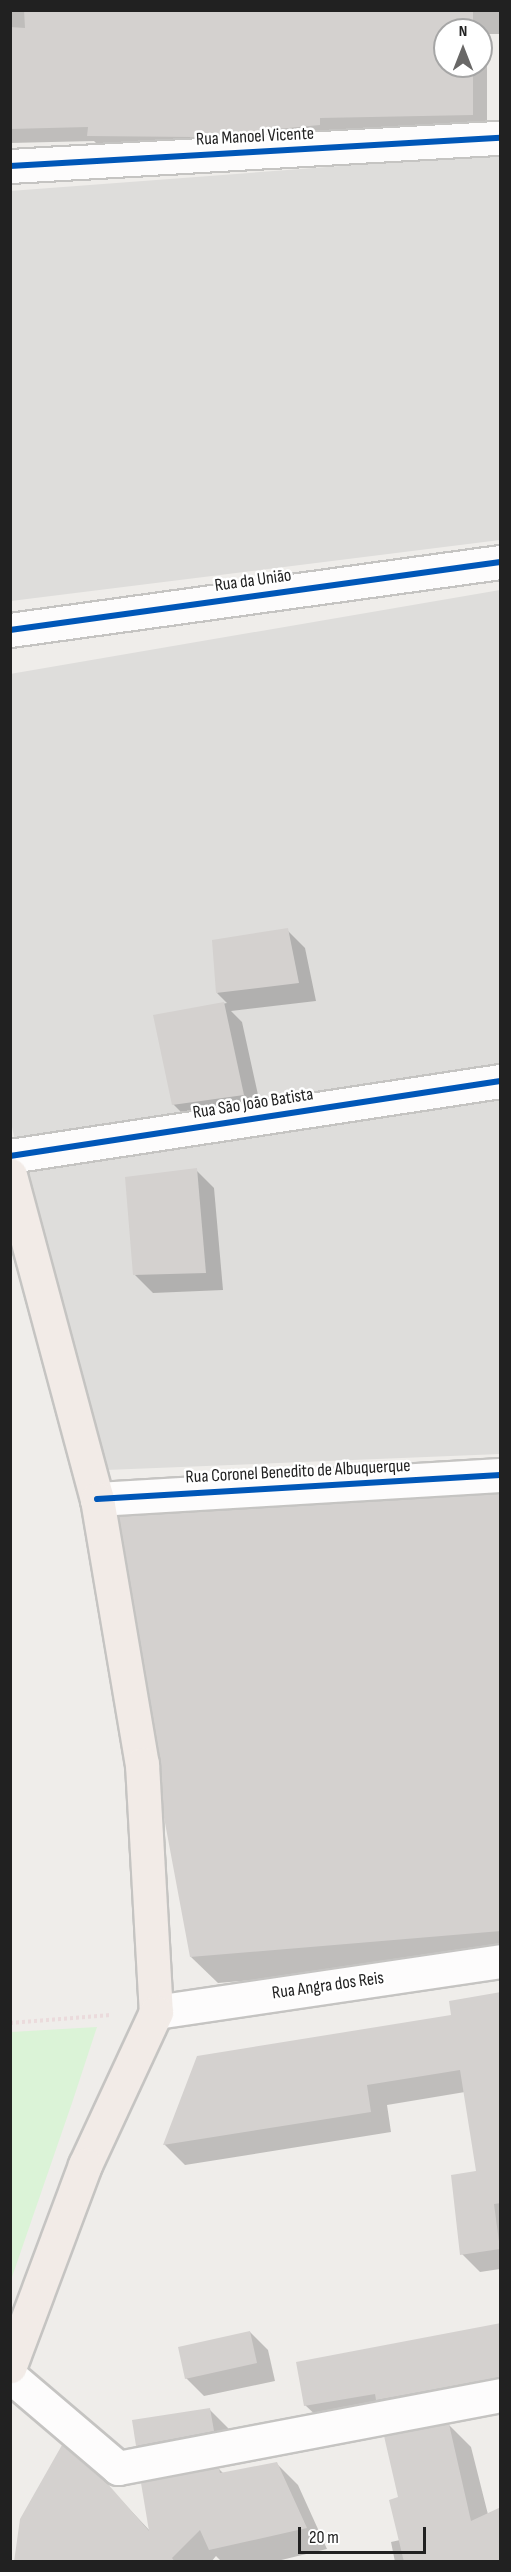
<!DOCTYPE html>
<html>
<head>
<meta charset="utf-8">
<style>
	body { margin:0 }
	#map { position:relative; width:511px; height:2572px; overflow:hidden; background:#efedea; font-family:"Sofia Sans Condensed",sans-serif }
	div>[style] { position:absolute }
	.residential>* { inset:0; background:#dedddb }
	.park>* { inset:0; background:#dbf3d7 }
	.shadow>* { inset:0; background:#0003 }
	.building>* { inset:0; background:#d4d1cf }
	.path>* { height:4px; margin-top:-2px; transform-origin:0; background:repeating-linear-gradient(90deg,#ebdbdc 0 3px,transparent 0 6px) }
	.roads { filter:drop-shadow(2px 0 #c5c4c2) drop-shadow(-2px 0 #c5c4c2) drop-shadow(0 2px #c5c4c2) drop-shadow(0 -2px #c5c4c2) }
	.minor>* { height:33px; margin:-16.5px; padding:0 16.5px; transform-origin:16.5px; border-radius:16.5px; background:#fdfcfc }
	.major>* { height:33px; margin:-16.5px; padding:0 16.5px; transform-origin:16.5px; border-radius:16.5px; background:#f2ebe7 }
	.cycleway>* { height:6px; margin:-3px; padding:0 3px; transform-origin:3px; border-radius:3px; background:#0057b8 }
	span { translate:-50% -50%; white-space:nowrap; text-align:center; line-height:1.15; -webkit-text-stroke:5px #fff; paint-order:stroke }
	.street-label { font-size:18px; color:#212121 }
	.frame { position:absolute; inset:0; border:12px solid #212121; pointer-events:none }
	.north { position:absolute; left:433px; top:18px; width:60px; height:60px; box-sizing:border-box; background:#fff; border:2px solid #a6a6a6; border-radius:50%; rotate:0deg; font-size:16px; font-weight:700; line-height:24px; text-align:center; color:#212121 }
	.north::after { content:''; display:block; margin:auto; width:21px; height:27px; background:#696867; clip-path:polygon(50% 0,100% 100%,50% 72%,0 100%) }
	.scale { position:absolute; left:298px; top:2527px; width:128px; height:27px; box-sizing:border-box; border:3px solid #212121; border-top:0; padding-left:8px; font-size:18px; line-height:21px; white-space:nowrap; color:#212121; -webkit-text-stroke:4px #fff; paint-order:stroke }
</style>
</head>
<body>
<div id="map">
	<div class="residential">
		<div style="clip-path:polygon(500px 154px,500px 540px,11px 601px,10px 191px)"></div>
		<div style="clip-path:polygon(500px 590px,500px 1072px,16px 1145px,10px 1118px,10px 674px)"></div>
		<div style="clip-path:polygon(500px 1093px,500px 1454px,106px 1470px,19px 1167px)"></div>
	</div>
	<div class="park">
		<div style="clip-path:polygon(97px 2027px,72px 2103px,11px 2280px,11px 2032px)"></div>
	</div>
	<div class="shadow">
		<div style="clip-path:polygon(evenodd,10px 10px,500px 10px,500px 34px,487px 34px,487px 129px,103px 150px,94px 141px,10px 143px,10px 10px,445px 30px,481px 30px,481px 66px,445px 66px,445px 30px)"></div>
		<div style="clip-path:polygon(287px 930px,305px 948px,316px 1001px,231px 1011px,242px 1022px,262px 1113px,191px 1122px,173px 1104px,155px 1016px,227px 1003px,217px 993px)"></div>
		<div style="clip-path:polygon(196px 1170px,214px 1188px,223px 1290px,153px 1293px,135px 1275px)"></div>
		<div style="clip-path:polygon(500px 1495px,500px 1959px,218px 1983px,191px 1957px)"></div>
		<div style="clip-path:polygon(453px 2017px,465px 2092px,387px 2105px,391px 2132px,185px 2165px,164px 2144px)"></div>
		<div style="clip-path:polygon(500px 2182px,500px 2269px,480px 2272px,462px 2254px)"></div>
		<div style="clip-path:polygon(500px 2326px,500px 2395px,322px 2421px,305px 2405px)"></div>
		<div style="clip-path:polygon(250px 2332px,268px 2350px,275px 2381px,204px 2396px,186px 2378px)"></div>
		<div style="clip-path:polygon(210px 2410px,228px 2428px,231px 2448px,155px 2463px,137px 2445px)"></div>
		<div style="clip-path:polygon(449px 2425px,471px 2447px,500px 2562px,395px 2562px,391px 2542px,400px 2540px,399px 2499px)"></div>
		<div style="clip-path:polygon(277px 2464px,298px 2485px,327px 2549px,273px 2562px,222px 2562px,216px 2556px,211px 2562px,15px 2562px,106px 2484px,151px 2532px,219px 2469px,224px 2474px)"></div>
	</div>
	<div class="building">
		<div style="clip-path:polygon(24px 10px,473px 10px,473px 30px,445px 30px,445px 66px,473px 66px,473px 115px,320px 118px,320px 125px,194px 137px,87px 136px,88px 127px,10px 129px,10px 27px,25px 28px)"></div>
		<div style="clip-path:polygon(288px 928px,299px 983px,216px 993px,212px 940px)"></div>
		<div style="clip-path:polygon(224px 1002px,244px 1095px,172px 1105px,153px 1015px)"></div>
		<div style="clip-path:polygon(197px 1168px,206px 1273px,133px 1275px,125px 1177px)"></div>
		<div style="clip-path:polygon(501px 1494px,501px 1931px,190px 1957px,163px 1812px,160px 1761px,119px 1516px)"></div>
		<div style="clip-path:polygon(501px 1992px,501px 2203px,494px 2204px,500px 2249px,460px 2255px,451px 2175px,476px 2171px,460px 2070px,367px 2085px,371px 2112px,163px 2145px,197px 2056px,451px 2015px,449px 2001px)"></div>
		<div style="clip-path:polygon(501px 2323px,501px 2377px,376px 2400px,375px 2394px,304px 2406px,296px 2362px)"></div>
		<div style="clip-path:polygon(250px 2331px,257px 2363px,185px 2379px,178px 2347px)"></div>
		<div style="clip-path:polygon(210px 2408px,214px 2431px,136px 2446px,132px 2420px)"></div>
		<div style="clip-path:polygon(449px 2424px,471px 2521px,501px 2507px,501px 2562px,404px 2562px,389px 2500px,398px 2497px,384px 2436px)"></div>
		<div style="clip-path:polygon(62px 2445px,107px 2483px,149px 2531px,141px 2483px,219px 2468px,220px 2473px,277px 2462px,307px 2528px,209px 2550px,200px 2530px,172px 2558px,175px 2562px,14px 2562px,20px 2519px)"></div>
	</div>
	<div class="path">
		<div style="left:10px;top:2023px;width:101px;rotate:-4.5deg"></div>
	</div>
	<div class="roads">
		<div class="minor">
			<div style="left:10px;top:166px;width:491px;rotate:-3.3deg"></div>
			<div style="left:10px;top:630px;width:495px;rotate:-7.9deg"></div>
			<div style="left:10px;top:1156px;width:496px;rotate:-8.7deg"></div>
			<div style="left:97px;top:1499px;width:404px;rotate:-3.4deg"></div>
			<div style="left:156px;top:2012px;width:348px;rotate:-8.4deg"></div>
			<div style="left:10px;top:2376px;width:142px;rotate:40.4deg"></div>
			<div style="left:118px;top:2468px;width:389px;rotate:-10.8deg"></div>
		</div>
		<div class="major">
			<div style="left:10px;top:1175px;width:335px;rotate:75deg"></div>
			<div style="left:97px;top:1499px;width:269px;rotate:80.4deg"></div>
			<div style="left:142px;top:1764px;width:248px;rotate:86.8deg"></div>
			<div style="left:156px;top:2012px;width:169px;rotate:114.9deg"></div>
			<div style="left:85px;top:2165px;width:215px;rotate:110.5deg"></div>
		</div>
	</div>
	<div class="cycleway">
		<div style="left:10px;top:166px;width:491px;rotate:-3.3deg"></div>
		<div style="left:10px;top:630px;width:495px;rotate:-7.9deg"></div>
		<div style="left:10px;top:1156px;width:496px;rotate:-8.7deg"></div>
		<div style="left:97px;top:1499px;width:404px;rotate:-3.4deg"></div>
	</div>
	<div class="street-label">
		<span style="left:255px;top:137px;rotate:-3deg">Rua Manoel Vicente</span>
		<span style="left:253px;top:581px;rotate:-8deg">Rua da União</span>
		<span style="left:253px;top:1104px;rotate:-9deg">Rua São João Batista</span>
		<span style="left:298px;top:1472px;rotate:-3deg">Rua Coronel Benedito de Albuquerque</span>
		<span style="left:328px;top:1986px;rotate:-8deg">Rua Angra dos Reis</span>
	</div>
	<div class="frame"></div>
	<div class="north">N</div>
	<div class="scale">20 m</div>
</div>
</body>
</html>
